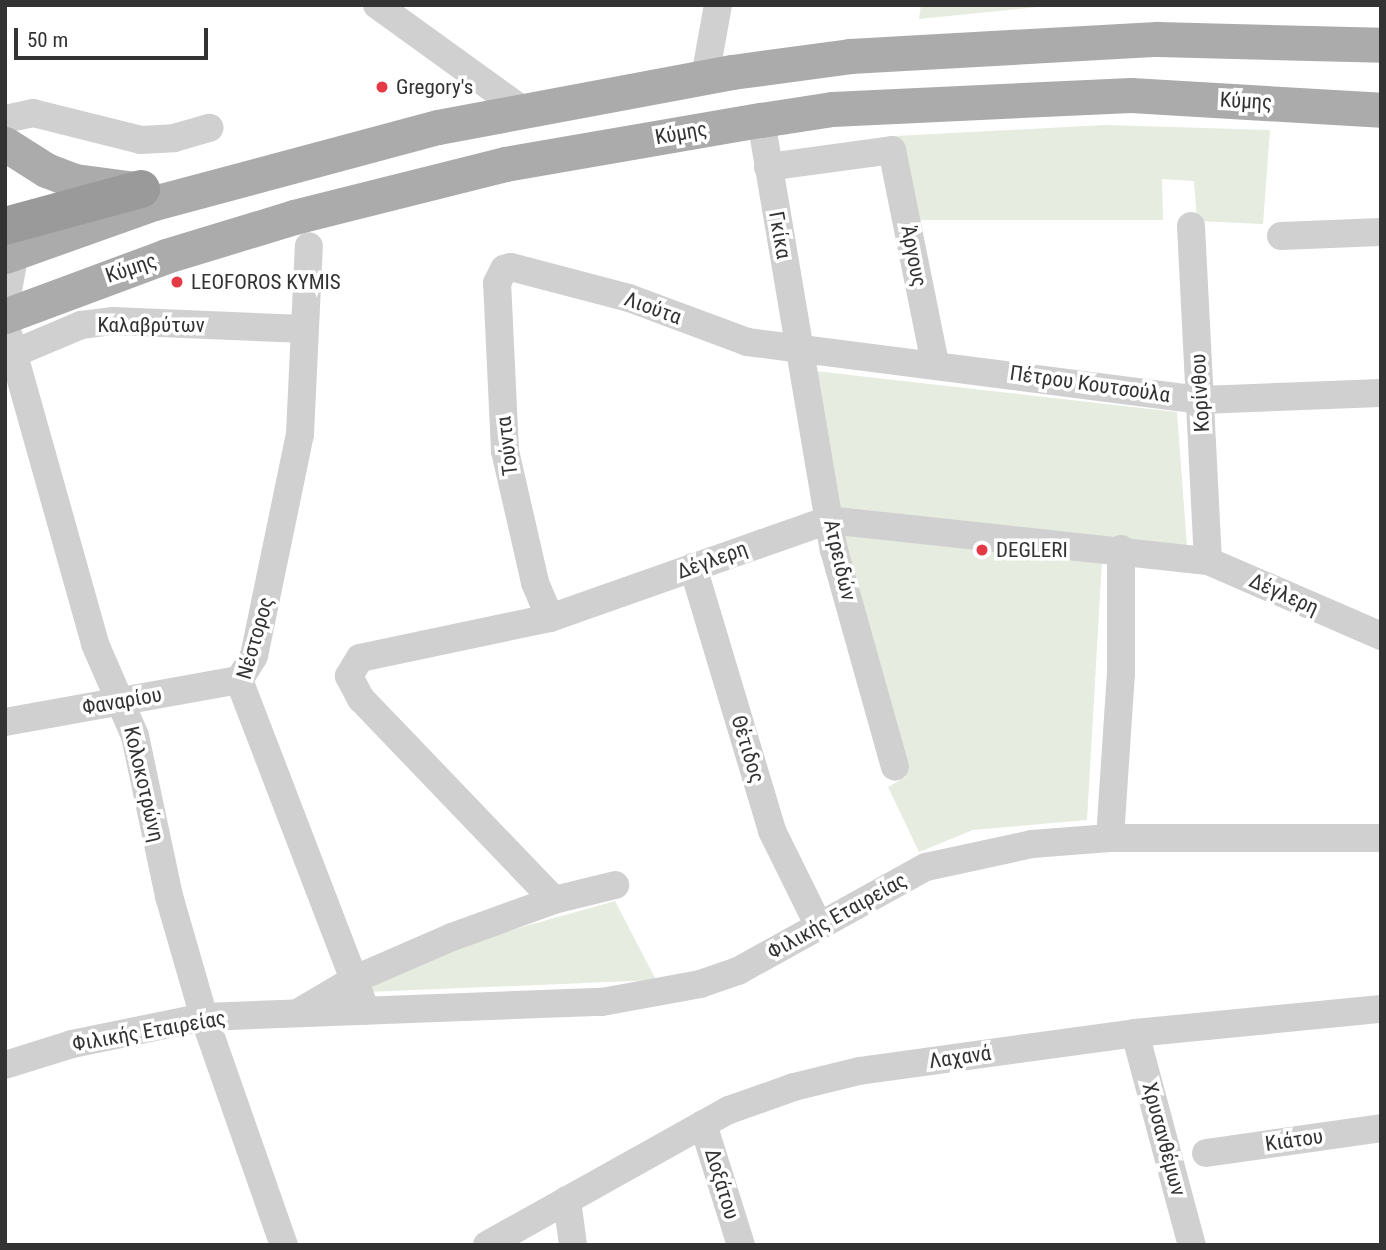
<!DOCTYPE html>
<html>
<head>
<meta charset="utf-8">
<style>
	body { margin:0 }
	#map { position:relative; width:1386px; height:1250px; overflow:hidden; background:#fff; font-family:"Roboto Condensed",sans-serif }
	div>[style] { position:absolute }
	.green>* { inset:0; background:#e6ecdf }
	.minor>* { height:28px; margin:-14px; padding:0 14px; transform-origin:14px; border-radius:14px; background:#d0d0d0 }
	.major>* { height:35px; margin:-17.5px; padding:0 17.5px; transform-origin:17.5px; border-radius:17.5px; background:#ababab }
	.highway>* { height:38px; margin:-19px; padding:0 19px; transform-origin:19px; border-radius:19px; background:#9a9a9a }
	.dots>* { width:19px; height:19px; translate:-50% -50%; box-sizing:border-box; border:4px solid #fff; border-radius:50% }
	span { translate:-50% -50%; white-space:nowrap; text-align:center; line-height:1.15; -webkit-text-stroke:7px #fff; paint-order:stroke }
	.poi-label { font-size:21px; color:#333 }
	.left { translate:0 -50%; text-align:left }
	.street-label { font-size:21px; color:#333 }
	.frame { position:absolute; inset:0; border:7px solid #333; pointer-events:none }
	.scale { position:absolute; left:14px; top:28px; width:194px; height:32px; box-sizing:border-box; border:4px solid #333; border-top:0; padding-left:9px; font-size:21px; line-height:24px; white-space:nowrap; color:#333; -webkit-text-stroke:5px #fff; paint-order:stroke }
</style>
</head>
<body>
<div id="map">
	<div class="green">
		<div style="clip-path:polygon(921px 5px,1057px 5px,919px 19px)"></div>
		<div style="clip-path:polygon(1105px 125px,1270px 130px,1263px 224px,1197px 221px,1194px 181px,1162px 179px,1163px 220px,916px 220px,896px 136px)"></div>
		<div style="clip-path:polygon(806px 370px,1177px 412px,1187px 547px,832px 506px)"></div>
		<div style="clip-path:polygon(842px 534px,1102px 561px,1087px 820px,973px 830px,919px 852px,888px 787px,906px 777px)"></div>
		<div style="clip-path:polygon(615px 901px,656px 980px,367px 992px,362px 972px)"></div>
	</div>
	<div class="minor">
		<div style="left:377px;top:5px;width:181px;rotate:35.8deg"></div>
		<div style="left:705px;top:77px;width:73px;rotate:-79.8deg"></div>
		<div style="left:5px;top:119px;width:29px;rotate:-12deg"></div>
		<div style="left:33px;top:113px;width:111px;rotate:14deg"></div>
		<div style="left:141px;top:140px;width:33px;rotate:-3deg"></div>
		<div style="left:174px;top:138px;width:37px;rotate:-16deg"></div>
		<div style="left:761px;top:120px;width:436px;rotate:80.4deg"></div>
		<div style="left:834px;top:550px;width:225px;rotate:74.3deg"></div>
		<div style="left:768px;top:167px;width:125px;rotate:-7.8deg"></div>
		<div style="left:892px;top:150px;width:217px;rotate:78.6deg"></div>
		<div style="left:1191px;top:226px;width:335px;rotate:87.1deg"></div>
		<div style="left:1281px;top:236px;width:100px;rotate:-2.3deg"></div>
		<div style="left:5px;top:306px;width:54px;rotate:-79.3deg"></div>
		<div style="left:15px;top:253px;width:17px;rotate:-107deg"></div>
		<div style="left:5px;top:323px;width:333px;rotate:74.3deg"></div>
		<div style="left:95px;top:644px;width:100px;rotate:66.5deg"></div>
		<div style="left:135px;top:736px;width:164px;rotate:78deg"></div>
		<div style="left:169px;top:896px;width:126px;rotate:73.9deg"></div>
		<div style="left:204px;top:1017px;width:242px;rotate:70.7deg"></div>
		<div style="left:5px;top:357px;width:82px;rotate:-22.8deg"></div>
		<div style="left:81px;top:325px;width:31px;rotate:-7deg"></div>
		<div style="left:112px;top:321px;width:192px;rotate:2.4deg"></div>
		<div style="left:693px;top:567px;width:276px;rotate:73.3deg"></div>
		<div style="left:772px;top:831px;width:104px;rotate:63.7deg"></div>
		<div style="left:550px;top:618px;width:39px;rotate:-113deg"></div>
		<div style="left:535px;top:582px;width:134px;rotate:-102.9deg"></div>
		<div style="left:505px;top:451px;width:168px;rotate:-92.7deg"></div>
		<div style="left:497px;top:283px;width:16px;rotate:-63deg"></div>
		<div style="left:504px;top:269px;width:7px;rotate:-16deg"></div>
		<div style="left:511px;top:267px;width:122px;rotate:14.7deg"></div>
		<div style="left:629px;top:298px;width:126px;rotate:20.4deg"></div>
		<div style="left:747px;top:342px;width:458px;rotate:7.3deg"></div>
		<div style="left:1201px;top:400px;width:180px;rotate:-2.2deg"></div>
		<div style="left:239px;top:680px;width:28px;rotate:-58deg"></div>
		<div style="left:254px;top:656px;width:227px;rotate:-78.3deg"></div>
		<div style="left:300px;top:434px;width:188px;rotate:-87.3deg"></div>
		<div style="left:239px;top:680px;width:354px;rotate:69deg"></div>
		<div style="left:5px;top:722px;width:238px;rotate:-10.2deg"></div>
		<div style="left:1110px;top:838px;width:164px;rotate:-86.2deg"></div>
		<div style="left:1121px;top:674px;width:125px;rotate:-90deg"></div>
		<div style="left:554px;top:900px;width:279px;rotate:-133.8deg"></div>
		<div style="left:361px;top:699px;width:26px;rotate:-118deg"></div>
		<div style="left:349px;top:676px;width:21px;rotate:-59deg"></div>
		<div style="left:360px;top:658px;width:194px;rotate:-11.9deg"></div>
		<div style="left:550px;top:618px;width:296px;rotate:-19.4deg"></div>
		<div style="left:829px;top:520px;width:381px;rotate:6.2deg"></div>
		<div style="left:1208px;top:561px;width:189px;rotate:23.4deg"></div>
		<div style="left:299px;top:1012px;width:65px;rotate:-30.5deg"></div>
		<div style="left:355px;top:979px;width:106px;rotate:-23.4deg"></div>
		<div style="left:452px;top:937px;width:109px;rotate:-19.9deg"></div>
		<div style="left:554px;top:900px;width:63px;rotate:-13.8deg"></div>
		<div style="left:1135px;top:1033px;width:220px;rotate:75deg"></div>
		<div style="left:5px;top:1065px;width:70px;rotate:-17.4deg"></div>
		<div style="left:72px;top:1044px;width:135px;rotate:-11.6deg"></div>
		<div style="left:204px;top:1017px;width:398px;rotate:-2.2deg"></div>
		<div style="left:602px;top:1002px;width:100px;rotate:-10.4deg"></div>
		<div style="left:700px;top:984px;width:40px;rotate:-18.9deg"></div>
		<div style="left:738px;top:971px;width:215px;rotate:-29deg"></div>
		<div style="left:926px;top:867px;width:108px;rotate:-12.2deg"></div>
		<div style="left:1032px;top:844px;width:78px;rotate:-4.4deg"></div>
		<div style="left:1110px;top:838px;width:271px"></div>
		<div style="left:703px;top:1124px;width:127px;rotate:72.6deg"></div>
		<div style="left:1206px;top:1153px;width:177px;rotate:-8.1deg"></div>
		<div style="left:567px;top:1200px;width:45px;rotate:82.4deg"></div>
		<div style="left:487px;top:1245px;width:277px;rotate:-29.2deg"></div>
		<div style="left:729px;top:1110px;width:69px;rotate:-19.5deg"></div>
		<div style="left:794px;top:1087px;width:67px;rotate:-13.8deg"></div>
		<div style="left:859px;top:1071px;width:279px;rotate:-7.8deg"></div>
		<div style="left:1135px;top:1033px;width:247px;rotate:-5.6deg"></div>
	</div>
	<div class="major">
		<div style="left:5px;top:144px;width:49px;rotate:32.4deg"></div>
		<div style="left:46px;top:170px;width:31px;rotate:21deg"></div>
		<div style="left:75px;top:181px;width:61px;rotate:7.6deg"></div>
		<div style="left:5px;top:256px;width:158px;rotate:-19.6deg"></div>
		<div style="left:154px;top:203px;width:294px;rotate:-15deg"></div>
		<div style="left:438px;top:127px;width:299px;rotate:-10.6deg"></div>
		<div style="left:732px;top:72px;width:119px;rotate:-7.7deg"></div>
		<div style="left:850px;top:56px;width:307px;rotate:-3.2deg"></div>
		<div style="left:1157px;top:39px;width:224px;rotate:1.5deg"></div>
		<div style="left:5px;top:316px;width:172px;rotate:-20.4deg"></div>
		<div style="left:166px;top:256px;width:134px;rotate:-16.9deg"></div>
		<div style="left:294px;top:217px;width:218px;rotate:-14.1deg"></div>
		<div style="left:505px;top:164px;width:260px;rotate:-9.8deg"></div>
		<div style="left:761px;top:120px;width:72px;rotate:-8.8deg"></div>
		<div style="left:832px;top:109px;width:299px;rotate:-2.7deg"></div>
		<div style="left:1131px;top:95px;width:250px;rotate:3.4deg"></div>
	</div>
	<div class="highway">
		<div style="left:5px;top:226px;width:141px;rotate:-15.2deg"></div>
	</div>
	<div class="dots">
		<div style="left:382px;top:87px;background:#e63946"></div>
		<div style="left:177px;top:282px;background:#e63946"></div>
		<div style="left:982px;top:550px;background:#e63946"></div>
	</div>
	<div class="poi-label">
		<span class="left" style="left:396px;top:87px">Gregory's</span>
		<span class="left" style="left:191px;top:282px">LEOFOROS KYMIS</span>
		<span class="left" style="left:996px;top:550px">DEGLERI</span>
	</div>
	<div class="street-label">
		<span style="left:1246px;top:101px;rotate:3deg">Κύμης</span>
		<span style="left:681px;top:133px;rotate:-10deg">Κύμης</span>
		<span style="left:780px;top:235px;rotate:80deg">Γκίκα</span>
		<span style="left:914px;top:256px;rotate:79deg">Άργους</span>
		<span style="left:131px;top:268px;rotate:-19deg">Κύμης</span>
		<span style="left:653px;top:308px;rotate:20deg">Λιούτα</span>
		<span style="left:151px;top:325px">Καλαβρύτων</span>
		<span style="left:1090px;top:384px;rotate:8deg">Πέτρου Κουτσούλα</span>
		<span style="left:1200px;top:393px;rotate:-93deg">Κορίνθου</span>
		<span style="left:507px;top:446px;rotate:-97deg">Τούντα</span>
		<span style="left:712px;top:560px;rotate:-20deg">Δέγλερη</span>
		<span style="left:840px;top:560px;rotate:77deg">Ατρειδών</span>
		<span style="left:1284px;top:594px;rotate:24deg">Δέγλερη</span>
		<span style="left:255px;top:638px;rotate:-74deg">Νέστορος</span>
		<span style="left:122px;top:701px;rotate:-10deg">Φαναρίου</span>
		<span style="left:748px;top:749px;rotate:73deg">Θέτιδος</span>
		<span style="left:144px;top:784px;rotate:77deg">Κολοκοτρώνη</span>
		<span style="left:837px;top:916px;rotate:-29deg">Φιλικής Εταιρείας</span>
		<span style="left:149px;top:1031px;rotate:-10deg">Φιλικής Εταιρείας</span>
		<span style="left:960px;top:1057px;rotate:-8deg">Λαχανά</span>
		<span style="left:1164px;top:1139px;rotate:75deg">Χρυσανθέμων</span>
		<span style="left:1294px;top:1140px;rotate:-8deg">Κιάτου</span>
		<span style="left:722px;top:1184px;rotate:73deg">Δοξάτου</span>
	</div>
	<div class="frame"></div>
	<div class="scale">50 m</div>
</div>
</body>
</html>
